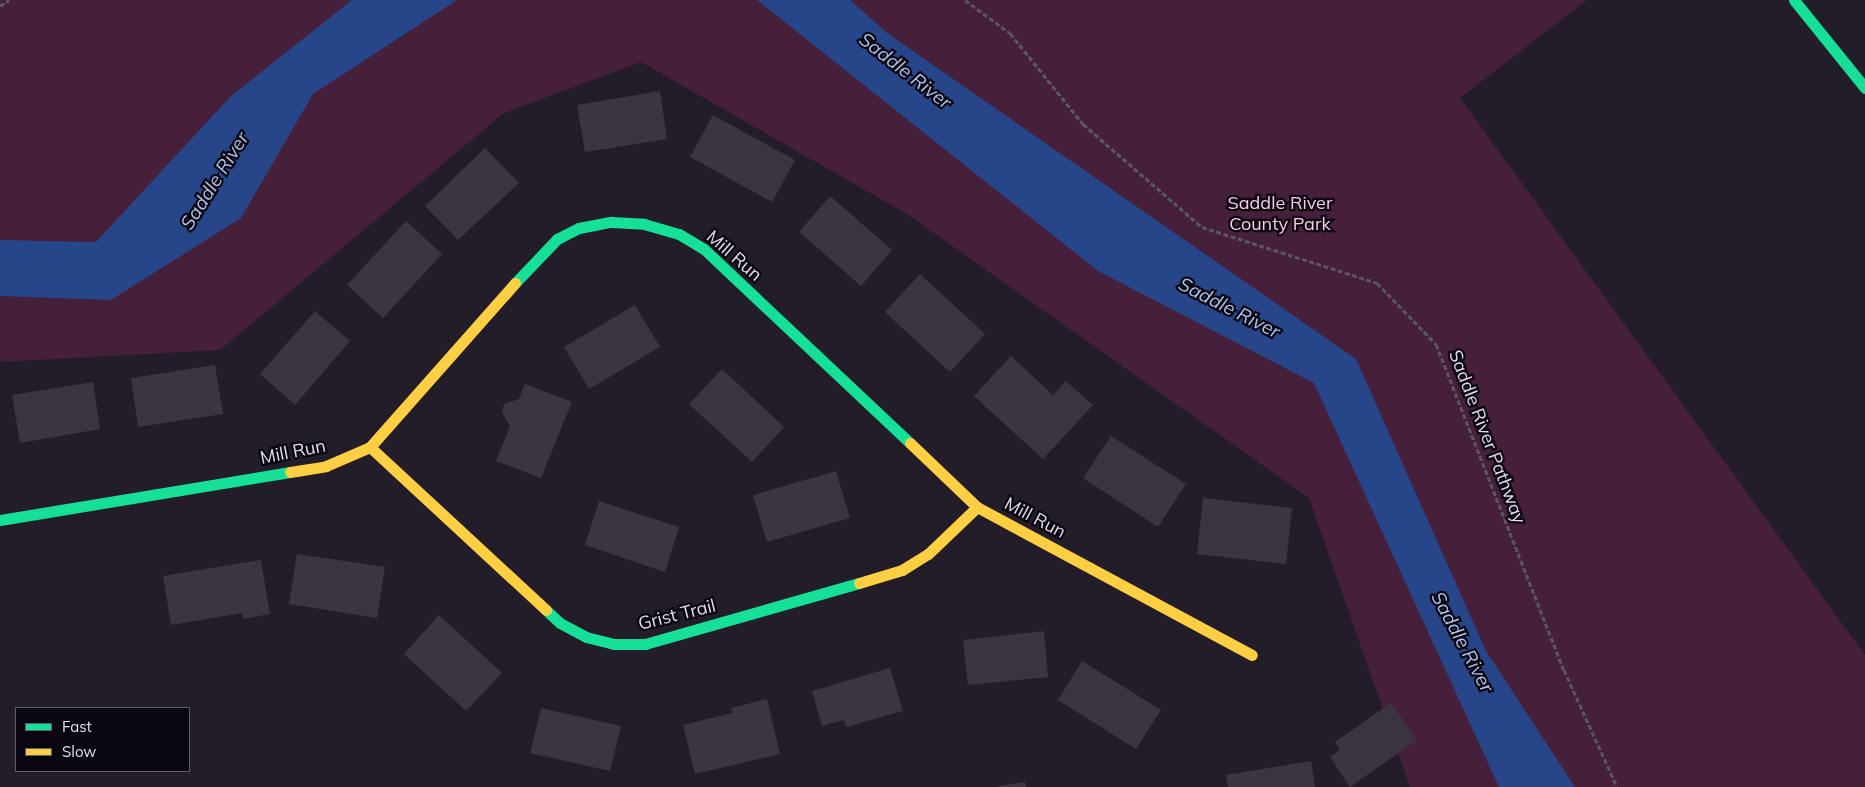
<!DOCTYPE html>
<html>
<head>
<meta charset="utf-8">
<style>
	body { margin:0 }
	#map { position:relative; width:1865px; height:787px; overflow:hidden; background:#231d2a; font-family:Mulish,sans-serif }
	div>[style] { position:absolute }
	.green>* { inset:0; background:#461f3a }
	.water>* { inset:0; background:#274689 }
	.building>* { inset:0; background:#3c3540 }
	.path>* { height:3px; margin-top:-1.5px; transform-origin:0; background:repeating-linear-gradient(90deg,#595664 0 5px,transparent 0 7.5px) }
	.fast>* { height:11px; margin:-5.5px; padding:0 5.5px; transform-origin:5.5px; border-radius:5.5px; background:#16e098 }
	.slow>* { height:11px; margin:-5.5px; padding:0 5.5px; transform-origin:5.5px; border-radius:5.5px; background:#ffcf43 }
	span { translate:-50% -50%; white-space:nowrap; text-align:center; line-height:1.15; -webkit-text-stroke:4.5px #0a060f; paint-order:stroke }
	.park-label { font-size:18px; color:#fbcde7 }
	.street-label { font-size:18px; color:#e3dded }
	.water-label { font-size:19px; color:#afc4ed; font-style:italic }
	.legend { position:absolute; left:15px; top:707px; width:175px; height:65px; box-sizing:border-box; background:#0a060f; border:1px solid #615c68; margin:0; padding:6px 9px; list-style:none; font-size:15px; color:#e3dded }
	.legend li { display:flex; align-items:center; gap:10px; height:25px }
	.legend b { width:25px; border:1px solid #615c68 }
</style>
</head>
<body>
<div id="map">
	<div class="green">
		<div style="clip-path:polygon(0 0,1587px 0,1460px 98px,1865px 655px,1865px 787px,1410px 787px,1309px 498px,907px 214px,641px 62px,504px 113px,220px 350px,0 362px)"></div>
	</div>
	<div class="water">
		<div style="clip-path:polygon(352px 0,457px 0,313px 94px,241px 218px,111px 300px,0 296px,0 240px,96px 242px,231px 96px)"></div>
		<div style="clip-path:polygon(757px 0,850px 0,887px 33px,1356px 359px,1486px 651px,1575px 787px,1499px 787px,1314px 383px,1098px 271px)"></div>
	</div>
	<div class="building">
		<div style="clip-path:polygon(660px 91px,667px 139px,585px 152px,577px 105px)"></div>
		<div style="clip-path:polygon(713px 115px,795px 160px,772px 202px,690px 157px)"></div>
		<div style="clip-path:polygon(485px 148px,519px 183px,458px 240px,425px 206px)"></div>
		<div style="clip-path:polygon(830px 196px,892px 250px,861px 286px,799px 232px)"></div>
		<div style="clip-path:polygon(406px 221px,442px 254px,383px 318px,347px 285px)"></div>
		<div style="clip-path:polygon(920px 274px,985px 334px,950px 372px,885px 312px)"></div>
		<div style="clip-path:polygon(635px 305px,660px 347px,589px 389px,564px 347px)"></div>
		<div style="clip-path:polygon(315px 311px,350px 341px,295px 405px,260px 374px)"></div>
		<div style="clip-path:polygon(1011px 356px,1053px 395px,1066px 381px,1093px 405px,1043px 459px,974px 396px)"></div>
		<div style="clip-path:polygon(215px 365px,223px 414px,138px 427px,131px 378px)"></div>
		<div style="clip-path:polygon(722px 369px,784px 427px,752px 462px,689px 404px)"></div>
		<div style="clip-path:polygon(93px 382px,100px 429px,20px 443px,12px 395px)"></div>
		<div style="clip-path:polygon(525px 384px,572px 402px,541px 478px,496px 461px,510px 426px,502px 412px,504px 404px,519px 399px)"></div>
		<div style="clip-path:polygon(1111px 436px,1186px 484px,1158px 527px,1083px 478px)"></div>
		<div style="clip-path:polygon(836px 471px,850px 518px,767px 542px,753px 495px)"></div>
		<div style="clip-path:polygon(1203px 498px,1292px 508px,1286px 564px,1197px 554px)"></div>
		<div style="clip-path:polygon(599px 501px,679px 527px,665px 572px,585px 545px)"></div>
		<div style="clip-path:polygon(297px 554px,385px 567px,377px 618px,289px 604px)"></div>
		<div style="clip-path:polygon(261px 560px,270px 614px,243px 619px,242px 613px,171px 625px,163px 576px)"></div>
		<div style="clip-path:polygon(439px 615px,502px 673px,466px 711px,404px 654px)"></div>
		<div style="clip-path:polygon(1044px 631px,1048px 677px,968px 685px,963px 640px)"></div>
		<div style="clip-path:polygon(1082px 661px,1161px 710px,1136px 749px,1058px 700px)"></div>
		<div style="clip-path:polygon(890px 668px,903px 711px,846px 727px,844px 720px,822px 726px,812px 691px)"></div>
		<div style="clip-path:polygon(767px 699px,780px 754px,695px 774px,683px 725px,732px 713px,731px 708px)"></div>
		<div style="clip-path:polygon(1391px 703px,1417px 740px,1350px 787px,1330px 757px,1340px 750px,1335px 742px)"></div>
		<div style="clip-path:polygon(541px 708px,621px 726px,610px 771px,530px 753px)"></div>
		<div style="clip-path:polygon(1311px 761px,1315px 787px,1228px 787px,1226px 775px)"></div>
		<div style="clip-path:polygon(1025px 782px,1026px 787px,998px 787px,998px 786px)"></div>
	</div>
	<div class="path">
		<div style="left:965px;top:0;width:56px;rotate:36.3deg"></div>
		<div style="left:1010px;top:33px;width:117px;rotate:51.3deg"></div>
		<div style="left:1083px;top:124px;width:157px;rotate:40.9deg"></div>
		<div style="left:1202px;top:227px;width:184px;rotate:17.7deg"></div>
		<div style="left:1377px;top:283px;width:85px;rotate:46deg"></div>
		<div style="left:1436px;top:344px;width:350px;rotate:68.6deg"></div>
		<div style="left:1564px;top:670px;width:128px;rotate:65.6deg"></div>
		<div style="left:0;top:6px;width:11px;rotate:-34deg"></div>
	</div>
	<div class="fast">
		<div style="left:1794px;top:0;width:113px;rotate:51.1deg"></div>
		<div style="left:515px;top:283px;width:61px;rotate:-46.3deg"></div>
		<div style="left:557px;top:239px;width:25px;rotate:-27deg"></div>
		<div style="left:579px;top:228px;width:33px;rotate:-11deg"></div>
		<div style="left:611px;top:222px;width:33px;rotate:3deg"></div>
		<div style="left:644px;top:224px;width:36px;rotate:16deg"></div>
		<div style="left:679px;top:234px;width:29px;rotate:31deg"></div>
		<div style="left:704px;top:249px;width:283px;rotate:43.3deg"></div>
		<div style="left:0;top:520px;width:294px;rotate:-9.4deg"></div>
		<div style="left:546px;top:610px;width:19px;rotate:43deg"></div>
		<div style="left:560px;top:623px;width:30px;rotate:28deg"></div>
		<div style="left:586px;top:637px;width:29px;rotate:14deg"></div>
		<div style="left:614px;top:644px;width:31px"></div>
		<div style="left:645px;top:644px;width:223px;rotate:-15.9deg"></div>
	</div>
	<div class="slow">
		<div style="left:910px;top:443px;width:93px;rotate:43.7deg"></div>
		<div style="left:977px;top:507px;width:312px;rotate:28.3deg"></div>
		<div style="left:370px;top:447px;width:240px;rotate:42.8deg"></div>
		<div style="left:290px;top:472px;width:36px;rotate:-9deg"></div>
		<div style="left:326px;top:466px;width:48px;rotate:-23.4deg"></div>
		<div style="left:370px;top:447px;width:219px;rotate:-48.5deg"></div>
		<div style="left:859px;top:583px;width:45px;rotate:-16.8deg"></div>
		<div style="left:902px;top:570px;width:31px;rotate:-32deg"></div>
		<div style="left:928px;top:554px;width:68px;rotate:-43.8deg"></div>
	</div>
	<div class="park-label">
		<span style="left:1280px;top:214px">Saddle River<br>County Park</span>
	</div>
	<div class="street-label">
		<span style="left:734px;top:256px;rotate:41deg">Mill Run</span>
		<span style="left:1487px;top:437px;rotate:69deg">Saddle River Pathway</span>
		<span style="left:293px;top:452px;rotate:-11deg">Mill Run</span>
		<span style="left:1035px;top:518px;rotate:28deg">Mill Run</span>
		<span style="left:677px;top:615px;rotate:-14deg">Grist Trail</span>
	</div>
	<div class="water-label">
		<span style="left:905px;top:71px;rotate:38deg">Saddle River</span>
		<span style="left:215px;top:181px;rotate:-58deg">Saddle River</span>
		<span style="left:1229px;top:308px;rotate:27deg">Saddle River</span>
		<span style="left:1462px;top:642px;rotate:62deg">Saddle River</span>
	</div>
	<ul class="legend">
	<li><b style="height:6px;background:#16e098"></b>Fast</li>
	<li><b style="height:6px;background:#ffcf43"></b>Slow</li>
	</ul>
</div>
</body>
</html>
